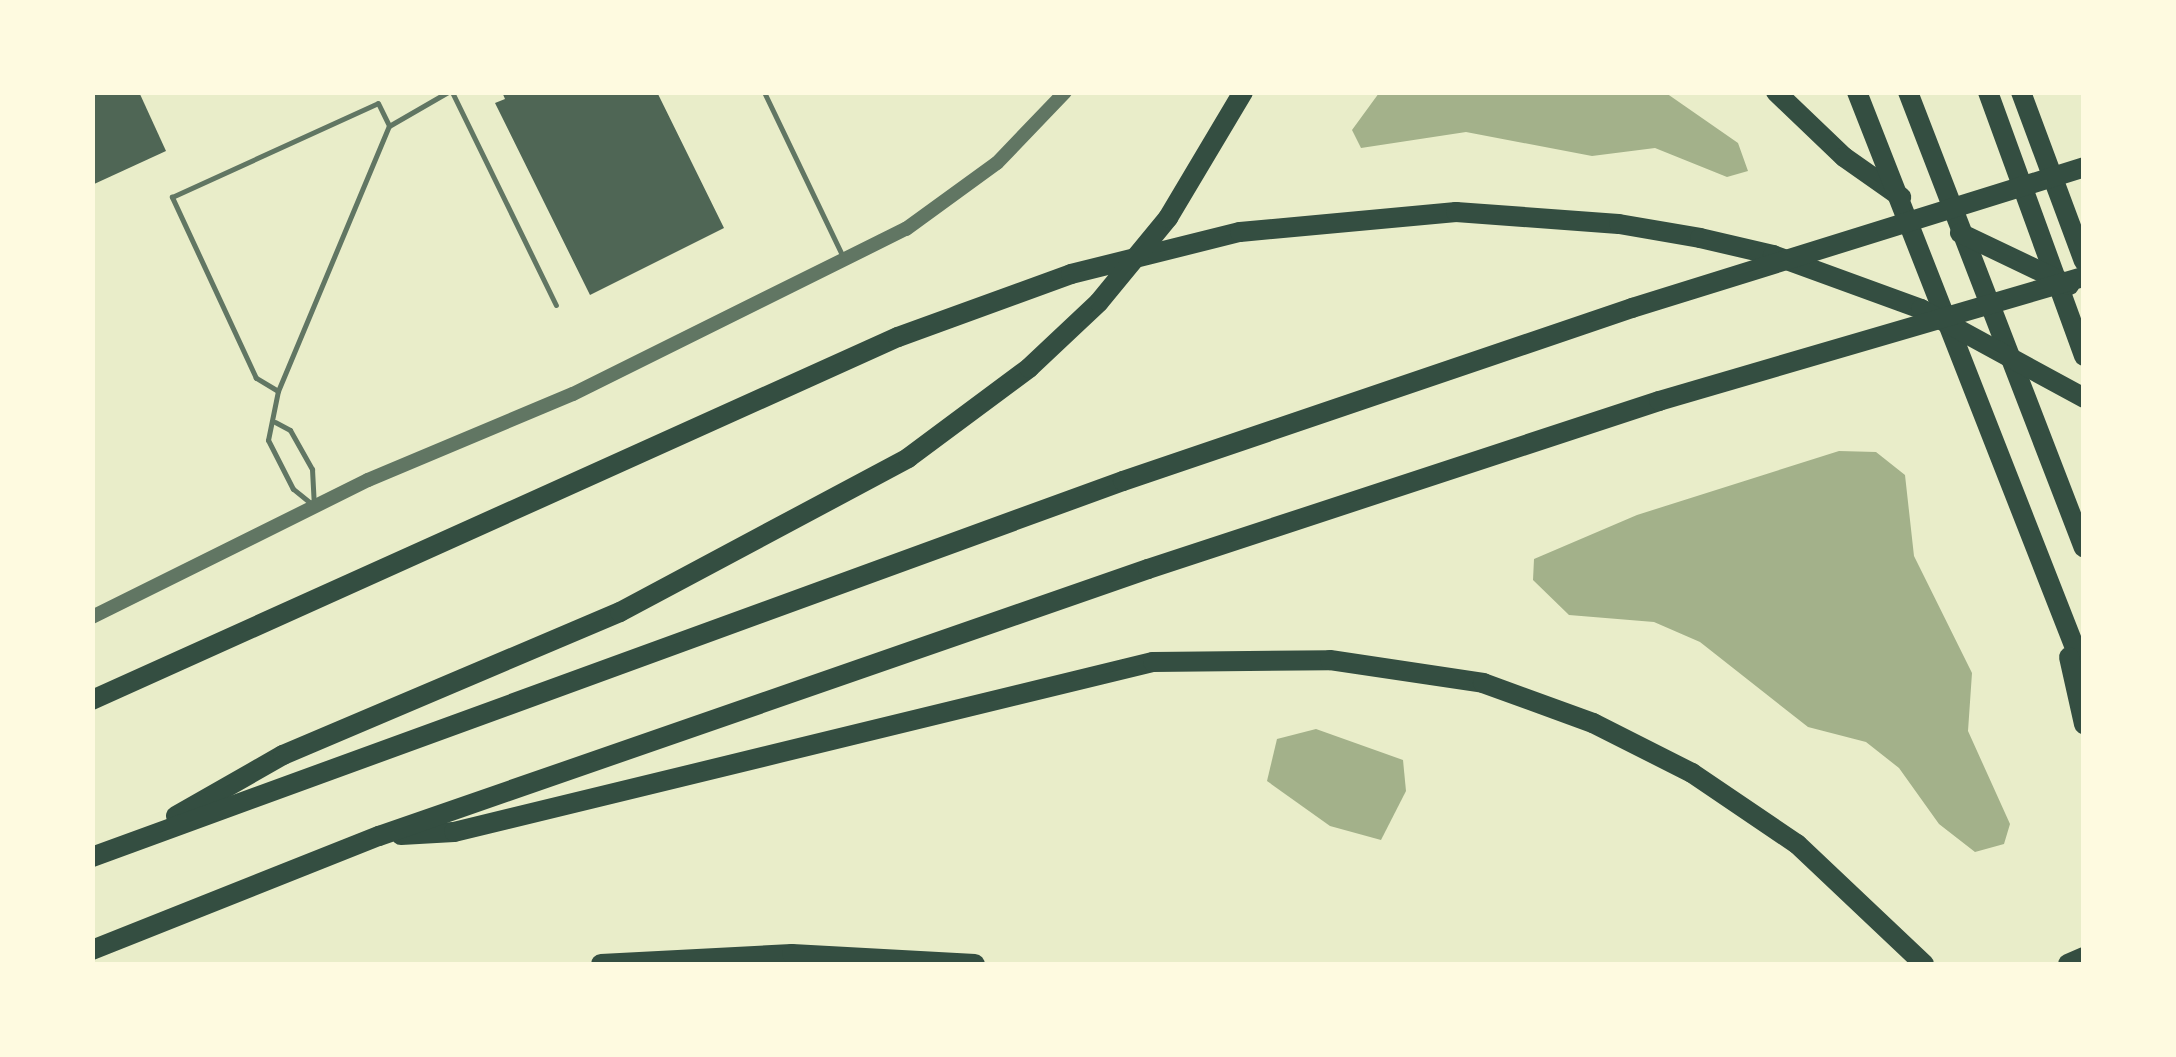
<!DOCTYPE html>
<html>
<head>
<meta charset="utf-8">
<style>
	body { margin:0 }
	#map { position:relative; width:2176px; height:1057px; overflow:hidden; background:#e9edc9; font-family:Mulish,sans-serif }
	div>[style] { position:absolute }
	.water>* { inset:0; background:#a3b18a }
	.building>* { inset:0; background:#4f6655 }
	.service>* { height:5px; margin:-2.5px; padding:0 2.5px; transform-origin:2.5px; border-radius:2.5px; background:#617663 }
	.tertiary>* { height:14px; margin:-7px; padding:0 7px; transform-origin:7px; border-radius:7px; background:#617663 }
	.motorway>* { height:20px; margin:-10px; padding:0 10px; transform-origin:10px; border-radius:10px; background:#344e41 }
	span { translate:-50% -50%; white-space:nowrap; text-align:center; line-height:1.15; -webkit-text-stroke:8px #fefae0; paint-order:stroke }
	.frame { position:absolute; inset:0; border:95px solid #fefae0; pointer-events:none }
</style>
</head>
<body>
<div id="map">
	<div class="water">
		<div style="clip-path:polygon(1379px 93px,1666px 93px,1738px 143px,1748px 171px,1727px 177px,1655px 148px,1592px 156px,1466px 132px,1361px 148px,1352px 130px)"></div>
		<div style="clip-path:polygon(1839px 451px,1876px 452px,1905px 475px,1914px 556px,1972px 673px,1968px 731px,2010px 824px,2004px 844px,1975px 852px,1939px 824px,1899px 768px,1866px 742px,1808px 727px,1700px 642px,1654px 622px,1569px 615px,1533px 580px,1534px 559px,1637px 515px)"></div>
		<div style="clip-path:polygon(1316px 729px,1403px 760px,1406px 791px,1381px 840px,1330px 826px,1267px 781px,1277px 739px)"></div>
	</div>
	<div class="building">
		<div style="clip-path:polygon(92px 92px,139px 92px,166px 151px,92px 185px)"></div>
		<div style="clip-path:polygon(502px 92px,657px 92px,724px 228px,590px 295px,495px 103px,505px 99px)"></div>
	</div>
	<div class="service">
		<div style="left:452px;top:92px;width:237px;rotate:64deg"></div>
		<div style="left:764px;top:92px;width:183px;rotate:64.4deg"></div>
		<div style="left:278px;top:391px;width:26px;rotate:-149deg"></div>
		<div style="left:256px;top:378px;width:200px;rotate:-114.9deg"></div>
		<div style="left:172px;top:197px;width:226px;rotate:-24.5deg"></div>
		<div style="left:378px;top:103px;width:25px;rotate:64deg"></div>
		<div style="left:275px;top:422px;width:17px;rotate:28deg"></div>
		<div style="left:290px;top:430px;width:45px;rotate:60.6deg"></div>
		<div style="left:312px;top:469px;width:35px;rotate:87deg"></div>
		<div style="left:313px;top:505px;width:26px;rotate:-141deg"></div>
		<div style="left:293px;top:489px;width:55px;rotate:-117deg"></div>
		<div style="left:268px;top:440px;width:50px;rotate:-78.5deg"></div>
		<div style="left:278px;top:391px;width:287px;rotate:-67.3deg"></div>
		<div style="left:389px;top:126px;width:68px;rotate:-30deg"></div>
	</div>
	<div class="tertiary">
		<div style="left:92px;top:617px;width:308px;rotate:-26.4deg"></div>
		<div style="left:368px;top:480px;width:222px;rotate:-22.8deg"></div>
		<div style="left:573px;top:394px;width:372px;rotate:-26.4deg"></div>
		<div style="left:906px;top:229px;width:112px;rotate:-36deg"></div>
		<div style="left:997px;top:163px;width:98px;rotate:-46.2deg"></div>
	</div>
	<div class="motorway">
		<div style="left:1776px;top:92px;width:94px;rotate:43.7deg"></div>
		<div style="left:1844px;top:157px;width:70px;rotate:35.1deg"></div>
		<div style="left:1857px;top:92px;width:622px;rotate:68.59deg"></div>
		<div style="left:1908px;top:92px;width:488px;rotate:68.9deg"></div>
		<div style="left:1988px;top:92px;width:281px;rotate:70deg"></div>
		<div style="left:2021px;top:92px;width:180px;rotate:69.6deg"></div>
		<div style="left:1960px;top:233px;width:121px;rotate:25.5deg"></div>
		<div style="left:2069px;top:657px;width:69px;rotate:77.4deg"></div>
		<div style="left:92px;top:700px;width:884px;rotate:-24.25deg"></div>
		<div style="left:898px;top:337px;width:184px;rotate:-20deg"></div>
		<div style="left:1071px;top:274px;width:174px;rotate:-14deg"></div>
		<div style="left:1240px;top:232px;width:217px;rotate:-5.3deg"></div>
		<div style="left:1456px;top:212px;width:163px;rotate:4.2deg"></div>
		<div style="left:1619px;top:224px;width:82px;rotate:9.8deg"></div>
		<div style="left:1700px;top:238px;width:75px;rotate:13.1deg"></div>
		<div style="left:1773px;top:255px;width:158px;rotate:20deg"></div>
		<div style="left:1921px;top:309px;width:186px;rotate:28.6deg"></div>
		<div style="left:176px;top:816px;width:123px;rotate:-29.7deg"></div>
		<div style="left:283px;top:755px;width:366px;rotate:-23deg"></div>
		<div style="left:620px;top:612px;width:327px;rotate:-28.1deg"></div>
		<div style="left:908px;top:458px;width:151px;rotate:-36.6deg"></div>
		<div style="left:1029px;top:368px;width:96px;rotate:-43.3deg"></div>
		<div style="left:1099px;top:302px;width:109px;rotate:-50.6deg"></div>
		<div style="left:1168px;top:218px;width:147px;rotate:-59.2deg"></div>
		<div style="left:401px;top:835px;width:53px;rotate:-3.2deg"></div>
		<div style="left:454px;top:832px;width:719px;rotate:-13.67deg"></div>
		<div style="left:1153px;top:662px;width:177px;rotate:-0.6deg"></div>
		<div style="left:1330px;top:660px;width:155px;rotate:8.5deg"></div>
		<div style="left:1483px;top:683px;width:117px;rotate:20deg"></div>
		<div style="left:1593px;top:723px;width:111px;rotate:26.8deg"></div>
		<div style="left:1692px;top:773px;width:127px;rotate:34.1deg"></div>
		<div style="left:1797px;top:844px;width:175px;rotate:43.4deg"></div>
		<div style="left:92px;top:857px;width:1097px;rotate:-20.04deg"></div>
		<div style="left:1123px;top:481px;width:538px;rotate:-18.77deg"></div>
		<div style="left:1632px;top:308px;width:473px;rotate:-17.3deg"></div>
		<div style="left:92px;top:950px;width:309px;rotate:-21.7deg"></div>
		<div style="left:379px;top:836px;width:814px;rotate:-19.15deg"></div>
		<div style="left:1148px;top:569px;width:538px;rotate:-18.2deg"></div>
		<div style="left:1659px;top:401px;width:443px;rotate:-16.3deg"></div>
		<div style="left:601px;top:964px;width:191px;rotate:-3deg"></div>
		<div style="left:792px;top:954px;width:183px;rotate:3.1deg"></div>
		<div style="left:2068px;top:964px;width:17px;rotate:-24deg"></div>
	</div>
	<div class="frame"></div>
</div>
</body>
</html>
